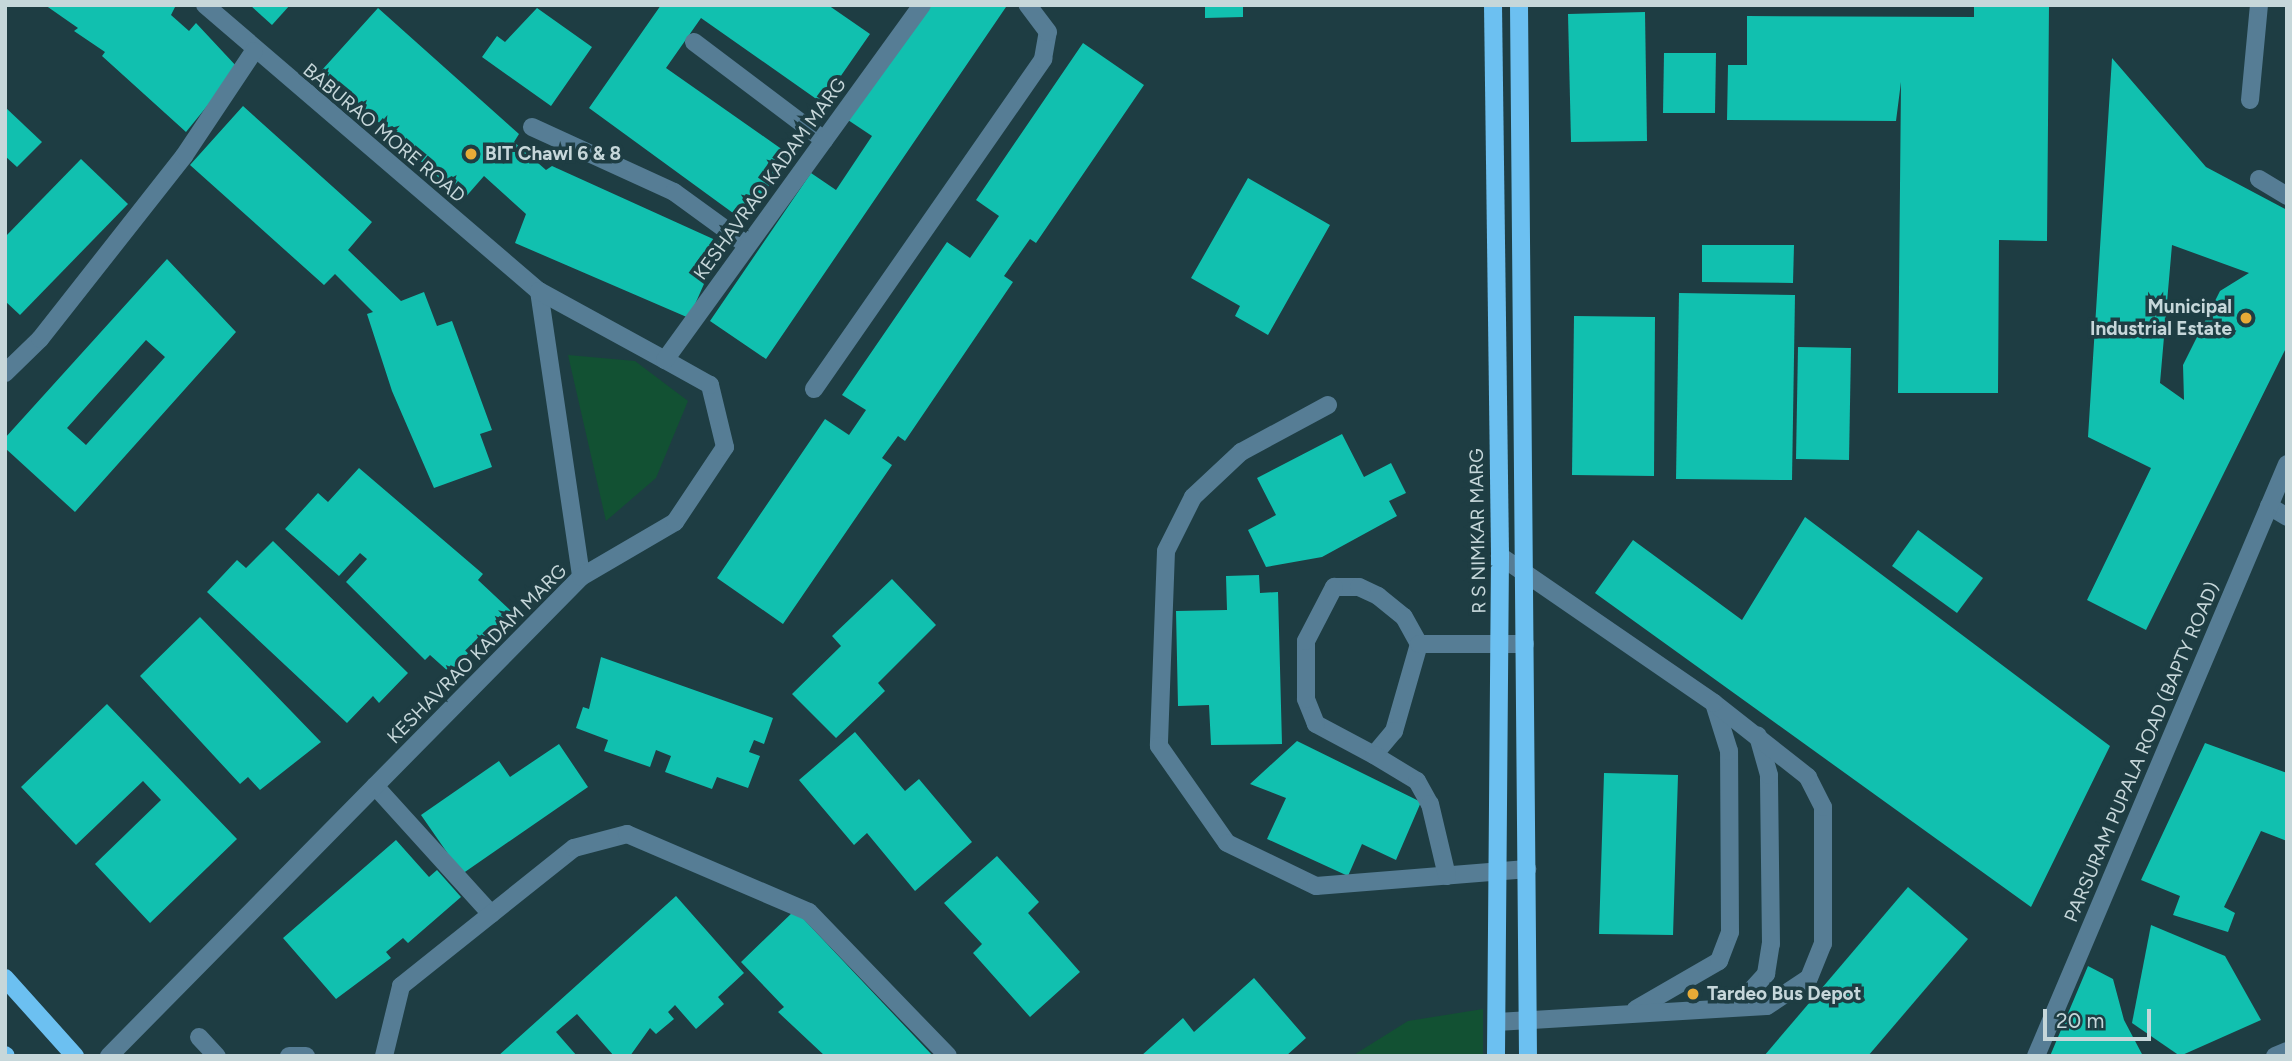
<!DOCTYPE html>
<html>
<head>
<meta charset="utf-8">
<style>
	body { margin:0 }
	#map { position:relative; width:2292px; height:1061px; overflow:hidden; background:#1e3d43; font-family:Figtree,sans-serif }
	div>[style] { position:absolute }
	.green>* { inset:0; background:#125133 }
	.building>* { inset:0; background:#11c0af }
	.minor>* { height:18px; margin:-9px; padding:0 9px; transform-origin:9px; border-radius:9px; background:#567d95 }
	.major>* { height:18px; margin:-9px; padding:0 9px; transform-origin:9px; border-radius:9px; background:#6cc0f1 }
	.dots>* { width:19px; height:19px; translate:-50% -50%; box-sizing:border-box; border:4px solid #1e3d43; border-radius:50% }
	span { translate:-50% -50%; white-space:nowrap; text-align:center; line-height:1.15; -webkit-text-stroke:7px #1e3d43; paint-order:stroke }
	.street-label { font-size:19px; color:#c6d7da }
	.poi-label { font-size:19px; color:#c6d7da; font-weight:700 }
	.left { translate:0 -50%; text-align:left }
	.right { translate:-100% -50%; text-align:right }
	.frame { position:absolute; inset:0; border:7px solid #c6d7da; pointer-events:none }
	.scale { position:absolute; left:2043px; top:1009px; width:108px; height:32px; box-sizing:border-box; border:4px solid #c6d7da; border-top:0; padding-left:9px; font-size:21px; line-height:24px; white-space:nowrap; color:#c6d7da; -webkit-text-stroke:5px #1e3d43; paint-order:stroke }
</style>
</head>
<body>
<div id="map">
	<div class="green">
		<div style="clip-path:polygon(568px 355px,635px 361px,688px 401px,656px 478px,606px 521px)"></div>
		<div style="clip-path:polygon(1483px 1009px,1483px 1056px,1352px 1056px,1408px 1021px)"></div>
	</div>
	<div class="building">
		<div style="clip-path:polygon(45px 5px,176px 5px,171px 15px,189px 31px,196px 23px,238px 68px,186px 132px,102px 56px,105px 52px,74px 31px,78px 28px)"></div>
		<div style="clip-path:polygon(250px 5px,290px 5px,272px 25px)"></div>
		<div style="clip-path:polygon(661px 5px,828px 5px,870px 34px,822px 103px,701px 18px,666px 68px,790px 155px,744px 221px,589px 108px)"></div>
		<div style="clip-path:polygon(926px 5px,1006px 7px,766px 359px,710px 321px,811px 173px,836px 190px,872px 136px,848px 120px)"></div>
		<div style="clip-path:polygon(1205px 5px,1243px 5px,1243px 17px,1205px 18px)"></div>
		<div style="clip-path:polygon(1974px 5px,2049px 5px,2047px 241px,1999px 240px,1998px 393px,1898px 393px,1901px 82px,1896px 121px,1727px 120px,1728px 65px,1747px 65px,1747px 16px,1974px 17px)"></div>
		<div style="clip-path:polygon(378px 8px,519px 134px,514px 142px,546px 170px,552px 166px,722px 243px,689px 318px,515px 243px,526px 214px,484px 176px,463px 200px,322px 70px)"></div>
		<div style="clip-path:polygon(537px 8px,592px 47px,551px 106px,482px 57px,497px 36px,505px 42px)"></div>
		<div style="clip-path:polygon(1645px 12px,1647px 141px,1571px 142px,1568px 14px)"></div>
		<div style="clip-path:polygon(1083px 43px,1144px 85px,1036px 243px,1030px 239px,1004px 276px,1013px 282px,905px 441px,898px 436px,882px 458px,892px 465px,783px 624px,717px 578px,825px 419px,849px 435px,866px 410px,842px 395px,947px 242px,970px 258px,999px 216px,976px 200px)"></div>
		<div style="clip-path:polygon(1664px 53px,1716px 53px,1715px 113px,1663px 113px)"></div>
		<div style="clip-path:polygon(evenodd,2112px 58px,2206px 167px,2287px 210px,2287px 346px,2146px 630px,2087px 600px,2151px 468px,2088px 437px,2112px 58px,2172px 245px,2249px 273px,2220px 291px,2183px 365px,2184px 400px,2160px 383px,2172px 245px)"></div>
		<div style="clip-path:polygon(243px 106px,372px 222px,348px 250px,401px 301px,424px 292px,437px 326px,452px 321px,492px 430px,480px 434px,492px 467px,434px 488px,392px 391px,367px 314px,373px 312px,335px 274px,324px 285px,190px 165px)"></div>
		<div style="clip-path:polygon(5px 107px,42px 142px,17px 167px,5px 156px)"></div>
		<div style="clip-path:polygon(81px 159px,128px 204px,20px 315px,5px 301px,5px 237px)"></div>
		<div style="clip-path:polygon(1248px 178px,1330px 225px,1268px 335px,1235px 316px,1240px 306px,1191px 278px)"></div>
		<div style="clip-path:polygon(1702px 245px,1794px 245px,1793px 283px,1702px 282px)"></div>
		<div style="clip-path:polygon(evenodd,167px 259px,236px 332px,75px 512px,5px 448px,5px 438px,167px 259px,146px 340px,165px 357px,86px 445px,67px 428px,146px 340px)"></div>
		<div style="clip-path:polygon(1679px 293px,1795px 295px,1792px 480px,1676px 479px)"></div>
		<div style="clip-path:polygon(1574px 316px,1655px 317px,1654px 476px,1572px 475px)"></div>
		<div style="clip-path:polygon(1798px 347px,1851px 348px,1849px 460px,1796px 459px)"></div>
		<div style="clip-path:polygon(1342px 434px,1364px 477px,1391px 463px,1406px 493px,1389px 501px,1397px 516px,1322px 557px,1266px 567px,1248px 530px,1276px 515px,1257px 478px)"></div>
		<div style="clip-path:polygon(359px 468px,483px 574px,478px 580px,511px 611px,449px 672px,430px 655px,425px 660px,346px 582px,367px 559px,360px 553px,339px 576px,285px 529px,318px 493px,328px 502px)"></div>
		<div style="clip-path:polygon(1805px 517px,2110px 746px,2031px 907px,1595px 593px,1633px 540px,1742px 620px)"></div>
		<div style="clip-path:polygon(1918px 530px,1983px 578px,1957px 613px,1892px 566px)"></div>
		<div style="clip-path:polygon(273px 541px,408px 673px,379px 703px,373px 696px,347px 723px,207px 592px,237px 560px,246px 568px)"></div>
		<div style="clip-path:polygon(1259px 575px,1260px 593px,1278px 592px,1282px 744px,1211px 745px,1209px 705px,1178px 706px,1176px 611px,1227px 610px,1226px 576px)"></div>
		<div style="clip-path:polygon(892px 579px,936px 625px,878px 683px,885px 691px,836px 738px,792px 694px,841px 646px,832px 636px)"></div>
		<div style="clip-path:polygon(200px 617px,321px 742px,260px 790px,248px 777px,240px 784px,140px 676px)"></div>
		<div style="clip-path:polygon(601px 657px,773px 718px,764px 744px,754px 740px,749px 752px,760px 756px,748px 788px,717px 777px,712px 789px,665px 772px,671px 756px,656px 750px,650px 767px,604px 751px,608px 740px,576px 728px,583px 707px,589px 709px)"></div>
		<div style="clip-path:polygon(107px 704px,237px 839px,150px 923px,95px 864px,161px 800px,143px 781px,76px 845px,21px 787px)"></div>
		<div style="clip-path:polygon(855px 732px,905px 791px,919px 779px,972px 842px,915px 891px,867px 833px,854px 845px,799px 780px)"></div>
		<div style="clip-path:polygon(1297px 741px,1421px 802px,1396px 860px,1362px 844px,1348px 876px,1267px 839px,1286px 798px,1250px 784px)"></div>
		<div style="clip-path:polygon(2205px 743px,2287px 773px,2287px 841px,2261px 831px,2224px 907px,2235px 913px,2228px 932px,2173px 915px,2180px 896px,2141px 880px)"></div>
		<div style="clip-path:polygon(559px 744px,588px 787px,462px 874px,421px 815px,499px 761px,510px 777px)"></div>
		<div style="clip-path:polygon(1604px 773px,1678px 775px,1673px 935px,1599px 934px)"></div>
		<div style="clip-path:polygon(396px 840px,429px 877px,437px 870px,461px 897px,408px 943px,403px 938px,386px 952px,391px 958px,336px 999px,283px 938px)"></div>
		<div style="clip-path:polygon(997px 856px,1039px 902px,1028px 913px,1080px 972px,1030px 1017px,973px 953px,982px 944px,944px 903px)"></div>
		<div style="clip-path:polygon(1908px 887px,1968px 939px,1868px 1056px,1764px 1056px)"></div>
		<div style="clip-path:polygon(676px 896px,744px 973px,718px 997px,724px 1004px,696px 1029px,675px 1005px,668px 1012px,674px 1019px,656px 1034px,650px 1028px,630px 1056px,614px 1056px,577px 1014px,556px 1032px,577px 1056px,498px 1056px)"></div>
		<div style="clip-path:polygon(795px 910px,933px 1056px,825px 1056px,778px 1012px,784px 1007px,741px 962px)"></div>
		<div style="clip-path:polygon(2151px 925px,2225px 956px,2261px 1020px,2180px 1056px,2132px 1023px)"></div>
		<div style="clip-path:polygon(2088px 966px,2113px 979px,2124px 1020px,2143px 1056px,2050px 1056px)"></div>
		<div style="clip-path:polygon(1254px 978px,1306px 1038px,1286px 1056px,1141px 1056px,1183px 1018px,1194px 1032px)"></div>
	</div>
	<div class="minor">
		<div style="left:205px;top:5px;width:440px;rotate:40.6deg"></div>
		<div style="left:539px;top:291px;width:289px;rotate:81.6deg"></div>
		<div style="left:694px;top:42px;width:163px;rotate:37deg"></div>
		<div style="left:2250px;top:100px;width:95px;rotate:-84.6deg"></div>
		<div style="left:532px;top:127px;width:156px;rotate:24.6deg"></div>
		<div style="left:674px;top:192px;width:90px;rotate:36deg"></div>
		<div style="left:2259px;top:179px;width:33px;rotate:31deg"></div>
		<div style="left:539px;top:291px;width:144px;rotate:28.7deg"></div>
		<div style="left:5px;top:373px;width:49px;rotate:-44.2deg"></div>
		<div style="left:40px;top:339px;width:233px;rotate:-51.8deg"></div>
		<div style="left:184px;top:156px;width:126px;rotate:-56.3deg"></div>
		<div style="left:814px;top:389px;width:402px;rotate:-55.2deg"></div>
		<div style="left:1043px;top:59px;width:27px;rotate:-80deg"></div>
		<div style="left:1048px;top:32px;width:34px;rotate:-127deg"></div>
		<div style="left:1328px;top:405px;width:99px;rotate:151.6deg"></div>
		<div style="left:1241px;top:452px;width:66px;rotate:136.8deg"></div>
		<div style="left:1193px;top:497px;width:60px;rotate:116.6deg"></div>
		<div style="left:1166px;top:551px;width:195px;rotate:92.1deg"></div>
		<div style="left:1159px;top:746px;width:118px;rotate:55deg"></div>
		<div style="left:1227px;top:843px;width:99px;rotate:25.8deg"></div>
		<div style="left:1316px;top:886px;width:212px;rotate:-4.6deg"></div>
		<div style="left:2269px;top:506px;width:21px;rotate:31deg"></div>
		<div style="left:1334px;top:587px;width:25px"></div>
		<div style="left:1359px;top:587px;width:21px;rotate:25deg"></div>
		<div style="left:1378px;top:596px;width:33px;rotate:39deg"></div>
		<div style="left:1404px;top:617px;width:31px;rotate:61deg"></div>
		<div style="left:1419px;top:644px;width:91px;rotate:106deg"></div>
		<div style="left:1394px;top:731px;width:31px;rotate:130deg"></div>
		<div style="left:1374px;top:755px;width:66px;rotate:-151.9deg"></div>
		<div style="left:1316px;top:724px;width:27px;rotate:-112deg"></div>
		<div style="left:1306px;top:699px;width:58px;rotate:-90deg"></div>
		<div style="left:1306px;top:641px;width:61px;rotate:-62.6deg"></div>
		<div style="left:1419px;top:644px;width:106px"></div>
		<div style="left:1374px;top:755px;width:50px;rotate:31.2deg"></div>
		<div style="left:1417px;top:781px;width:26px;rotate:61deg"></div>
		<div style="left:1430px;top:804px;width:74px;rotate:76.7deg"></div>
		<div style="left:375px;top:786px;width:173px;rotate:47.8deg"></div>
		<div style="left:1736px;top:1007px;width:45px;rotate:-47.7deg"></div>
		<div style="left:1766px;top:974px;width:30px;rotate:-81deg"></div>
		<div style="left:1771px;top:944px;width:169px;rotate:-90.7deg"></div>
		<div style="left:1769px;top:775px;width:41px;rotate:-105.8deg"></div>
		<div style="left:1636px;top:1009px;width:96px;rotate:-30deg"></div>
		<div style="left:1719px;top:961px;width:31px;rotate:-69deg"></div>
		<div style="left:1730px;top:932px;width:181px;rotate:-90.3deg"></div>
		<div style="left:1729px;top:751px;width:50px;rotate:-107.4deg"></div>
		<div style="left:1497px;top:1022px;width:270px;rotate:-3.4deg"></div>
		<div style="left:1767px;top:1006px;width:50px;rotate:-33.7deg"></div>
		<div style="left:1809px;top:978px;width:37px;rotate:-68deg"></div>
		<div style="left:1823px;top:944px;width:137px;rotate:-90deg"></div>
		<div style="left:1823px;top:807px;width:34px;rotate:-117deg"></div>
		<div style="left:1808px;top:777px;width:120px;rotate:-141.8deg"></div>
		<div style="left:1714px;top:703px;width:260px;rotate:-145.5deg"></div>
		<div style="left:199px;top:1037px;width:26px;rotate:47deg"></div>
		<div style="left:109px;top:1056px;width:672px;rotate:-45.42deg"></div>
		<div style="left:581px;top:577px;width:109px;rotate:-30.3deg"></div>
		<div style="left:675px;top:522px;width:90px;rotate:-56.3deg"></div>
		<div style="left:725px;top:447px;width:64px;rotate:-103.6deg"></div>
		<div style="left:710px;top:385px;width:51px;rotate:-150.9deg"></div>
		<div style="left:665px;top:360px;width:438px;rotate:-54.1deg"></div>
		<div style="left:289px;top:1056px;width:17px"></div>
		<div style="left:384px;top:1056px;width:72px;rotate:-76.3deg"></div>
		<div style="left:401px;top:986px;width:221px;rotate:-38.6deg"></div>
		<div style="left:574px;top:848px;width:55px;rotate:-14.8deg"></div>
		<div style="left:627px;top:834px;width:198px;rotate:23.2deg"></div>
		<div style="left:809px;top:912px;width:200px;rotate:46deg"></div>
		<div style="left:2036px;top:1056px;width:643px;rotate:-67.02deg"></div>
		<div style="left:2275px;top:1056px;width:13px;rotate:-23deg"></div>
	</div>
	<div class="major">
		<div style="left:1493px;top:5px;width:551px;rotate:89.27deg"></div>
		<div style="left:1500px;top:556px;width:500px;rotate:90.46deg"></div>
		<div style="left:1519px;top:5px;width:1051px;rotate:89.51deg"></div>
		<div style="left:5px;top:978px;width:105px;rotate:48.1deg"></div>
		<div style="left:5px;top:1055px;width:1px;rotate:45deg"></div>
	</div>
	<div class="dots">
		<div style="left:471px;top:154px;background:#e8ab37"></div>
		<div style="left:2246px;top:318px;background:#e8ab37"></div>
		<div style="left:1693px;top:994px;background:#e8ab37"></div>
	</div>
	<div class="street-label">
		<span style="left:384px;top:133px;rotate:40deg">BABURAO MORE ROAD</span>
		<span style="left:770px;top:179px;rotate:-54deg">KESHAVRAO KADAM MARG</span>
		<span style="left:1478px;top:531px;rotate:-91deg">R S NIMKAR MARG</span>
		<span style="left:477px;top:654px;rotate:-45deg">KESHAVRAO KADAM MARG</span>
		<span style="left:2142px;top:752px;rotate:-67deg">PARSURAM PUPALA ROAD (BAPTY ROAD)</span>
	</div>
	<div class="poi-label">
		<span class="left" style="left:485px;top:154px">BIT Chawl 6 &amp; 8</span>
		<span class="right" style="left:2232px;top:318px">Municipal<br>Industrial Estate</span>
		<span class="left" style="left:1707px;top:994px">Tardeo Bus Depot</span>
	</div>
	<div class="frame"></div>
	<div class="scale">20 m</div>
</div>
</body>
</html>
